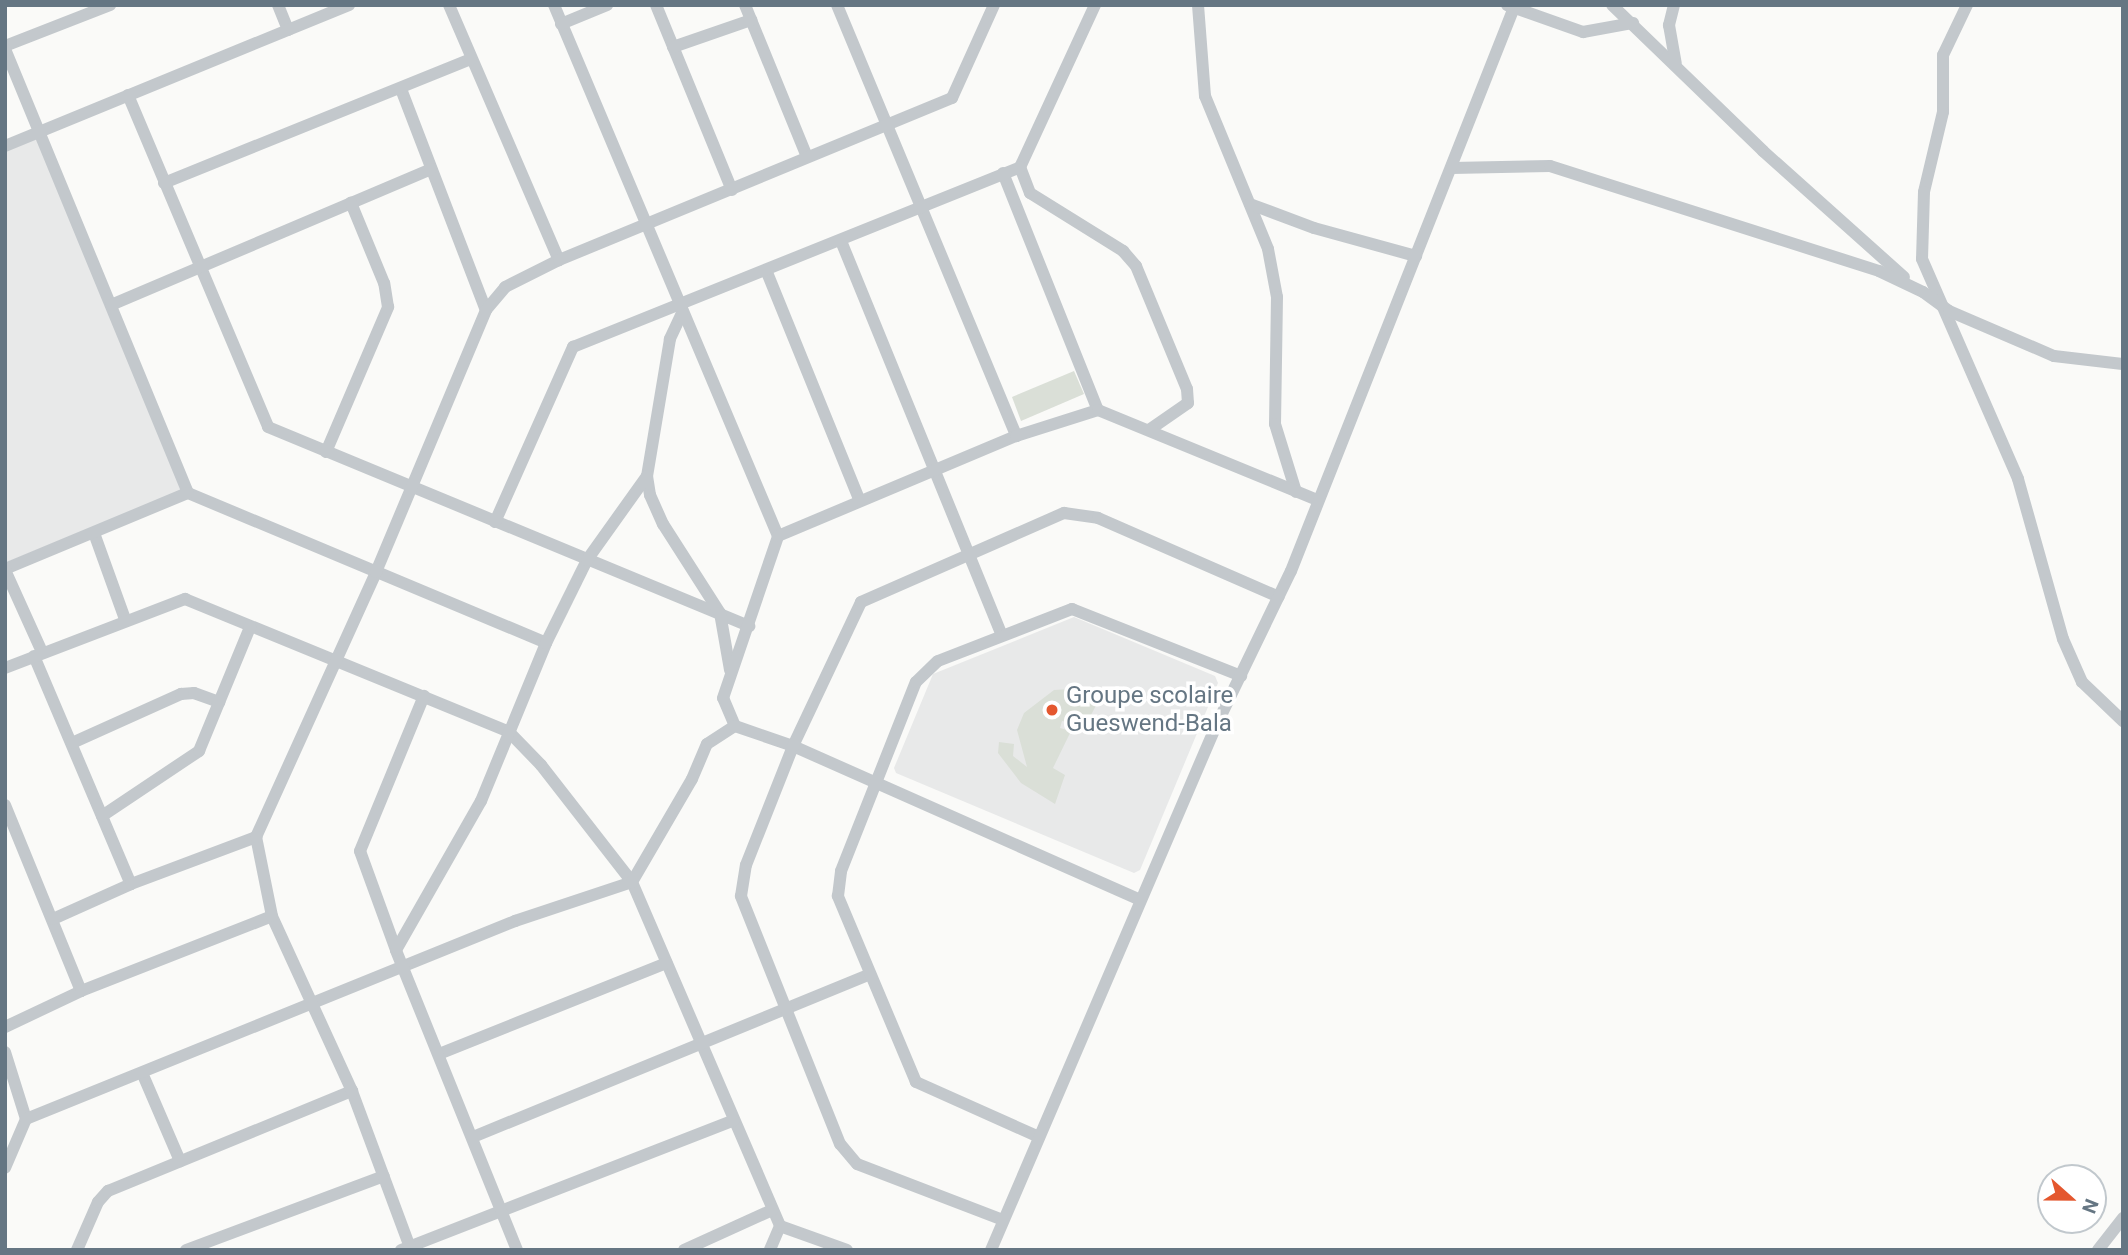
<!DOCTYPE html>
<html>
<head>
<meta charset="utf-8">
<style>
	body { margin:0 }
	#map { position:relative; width:2128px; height:1255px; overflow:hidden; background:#fafaf8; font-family:Roboto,sans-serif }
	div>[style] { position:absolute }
	.built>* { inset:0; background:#e8e9e9 }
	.green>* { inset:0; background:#dadfd7 }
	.minor>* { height:12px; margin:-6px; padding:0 6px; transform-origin:6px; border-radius:6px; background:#c3c8cc }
	.dots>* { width:19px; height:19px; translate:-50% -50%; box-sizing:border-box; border:4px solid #fff; border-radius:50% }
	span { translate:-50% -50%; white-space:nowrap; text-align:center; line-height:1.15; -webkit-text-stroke:7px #fff; paint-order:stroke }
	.poi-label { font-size:24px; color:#657683 }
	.left { translate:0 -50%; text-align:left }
	.frame { position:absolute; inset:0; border:7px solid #657683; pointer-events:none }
	.north { position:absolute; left:2037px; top:1164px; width:70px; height:70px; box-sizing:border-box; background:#fff; border:2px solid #c1c8cd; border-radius:50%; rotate:111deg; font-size:19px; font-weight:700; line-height:28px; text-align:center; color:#657683 }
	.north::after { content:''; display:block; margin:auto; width:24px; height:32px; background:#e4572e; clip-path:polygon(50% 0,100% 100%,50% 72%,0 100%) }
</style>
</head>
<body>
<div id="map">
	<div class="built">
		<div style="clip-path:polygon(37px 131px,182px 490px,5px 563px,5px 144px)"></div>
		<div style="clip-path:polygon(1074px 617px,1215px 676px,1218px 683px,1140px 870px,1134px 873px,896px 773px,894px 768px,933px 674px)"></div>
	</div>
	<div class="green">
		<div style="clip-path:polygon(1074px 371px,1084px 394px,1021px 421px,1012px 397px)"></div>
		<div style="clip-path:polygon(1070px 689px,1100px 698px,1091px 715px,1078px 724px,1062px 721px,1060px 728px,1071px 731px,1053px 768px,1065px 775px,1055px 804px,1021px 783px,998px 753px,999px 742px,1014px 744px,1013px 756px,1027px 767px,1017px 730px,1024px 713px,1054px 690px)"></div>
	</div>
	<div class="minor">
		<div style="left:278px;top:5px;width:27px;rotate:68deg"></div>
		<div style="left:449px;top:5px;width:278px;rotate:66.7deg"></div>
		<div style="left:554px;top:5px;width:576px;rotate:67.13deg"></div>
		<div style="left:656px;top:5px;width:200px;rotate:67.7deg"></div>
		<div style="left:745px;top:5px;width:164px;rotate:67.8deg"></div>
		<div style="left:837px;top:5px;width:467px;rotate:67.4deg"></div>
		<div style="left:1095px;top:5px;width:179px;rotate:114.8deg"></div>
		<div style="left:1020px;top:167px;width:28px;rotate:69deg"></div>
		<div style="left:1030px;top:193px;width:110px;rotate:31.9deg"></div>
		<div style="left:1123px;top:251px;width:20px;rotate:49deg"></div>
		<div style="left:1136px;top:266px;width:133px;rotate:67.5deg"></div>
		<div style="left:1187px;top:389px;width:14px;rotate:86deg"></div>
		<div style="left:1188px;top:403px;width:47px;rotate:145.3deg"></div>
		<div style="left:1198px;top:5px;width:91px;rotate:85.6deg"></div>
		<div style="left:1205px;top:96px;width:165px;rotate:67.6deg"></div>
		<div style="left:1268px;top:249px;width:49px;rotate:79.4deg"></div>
		<div style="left:1277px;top:297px;width:127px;rotate:90.9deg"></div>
		<div style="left:1275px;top:424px;width:71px;rotate:72.8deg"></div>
		<div style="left:1507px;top:5px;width:81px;rotate:19.6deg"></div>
		<div style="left:1583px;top:32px;width:51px;rotate:-10.2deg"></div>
		<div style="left:1612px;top:5px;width:210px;rotate:44deg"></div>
		<div style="left:1763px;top:151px;width:189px;rotate:41.8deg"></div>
		<div style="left:1674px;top:5px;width:21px;rotate:104deg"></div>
		<div style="left:1669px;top:25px;width:39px;rotate:80deg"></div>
		<div style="left:1967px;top:5px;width:55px;rotate:115.6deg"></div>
		<div style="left:1943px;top:55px;width:57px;rotate:90deg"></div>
		<div style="left:1943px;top:112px;width:82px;rotate:103.4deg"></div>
		<div style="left:1924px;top:192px;width:67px;rotate:91.7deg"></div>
		<div style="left:1922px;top:259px;width:240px;rotate:66.4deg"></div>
		<div style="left:2018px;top:479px;width:166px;rotate:74.3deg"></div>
		<div style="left:2063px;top:639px;width:47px;rotate:66.2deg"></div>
		<div style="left:2082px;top:682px;width:57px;rotate:43.6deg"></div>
		<div style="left:561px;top:24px;width:50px;rotate:-22.4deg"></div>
		<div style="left:5px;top:46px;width:113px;rotate:-21.3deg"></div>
		<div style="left:673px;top:47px;width:83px;rotate:-19.1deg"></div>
		<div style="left:5px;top:49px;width:480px;rotate:67.6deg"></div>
		<div style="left:188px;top:493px;width:388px;rotate:22.7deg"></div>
		<div style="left:401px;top:89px;width:237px;rotate:69deg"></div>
		<div style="left:128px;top:95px;width:360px;rotate:67.1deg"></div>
		<div style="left:268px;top:427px;width:521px;rotate:22.48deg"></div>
		<div style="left:5px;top:146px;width:372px;rotate:-22.3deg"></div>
		<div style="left:1452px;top:168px;width:98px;rotate:-1.2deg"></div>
		<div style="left:1550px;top:166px;width:345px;rotate:17.7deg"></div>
		<div style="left:1879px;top:271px;width:49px;rotate:25.5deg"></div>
		<div style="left:1923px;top:292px;width:32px;rotate:36deg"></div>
		<div style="left:1949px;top:311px;width:114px;rotate:23.2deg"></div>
		<div style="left:2054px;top:356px;width:69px;rotate:6.6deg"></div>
		<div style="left:1003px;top:173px;width:255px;rotate:68.2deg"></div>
		<div style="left:164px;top:183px;width:331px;rotate:-22deg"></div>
		<div style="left:1250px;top:204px;width:68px;rotate:20.6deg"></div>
		<div style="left:1314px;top:228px;width:106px;rotate:15.4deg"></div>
		<div style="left:841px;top:241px;width:423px;rotate:67.8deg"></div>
		<div style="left:766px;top:270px;width:247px;rotate:67.9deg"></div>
		<div style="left:111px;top:305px;width:348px;rotate:-23deg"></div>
		<div style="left:682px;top:313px;width:29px;rotate:115deg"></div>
		<div style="left:670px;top:339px;width:139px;rotate:99.5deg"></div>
		<div style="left:647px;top:476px;width:19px;rotate:81deg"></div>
		<div style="left:650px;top:495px;width:32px;rotate:66deg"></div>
		<div style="left:663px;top:524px;width:106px;rotate:57.4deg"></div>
		<div style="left:720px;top:613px;width:58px;rotate:80deg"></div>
		<div style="left:326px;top:452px;width:158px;rotate:-66.8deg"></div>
		<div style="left:388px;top:307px;width:24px;rotate:-99deg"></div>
		<div style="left:384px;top:283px;width:87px;rotate:-112.4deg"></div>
		<div style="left:495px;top:522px;width:192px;rotate:-66deg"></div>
		<div style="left:573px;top:347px;width:482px;rotate:-21.9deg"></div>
		<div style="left:94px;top:533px;width:91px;rotate:70.2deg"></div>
		<div style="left:5px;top:569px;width:198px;rotate:-22.6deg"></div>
		<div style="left:5px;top:570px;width:90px;rotate:65.7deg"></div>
		<div style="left:34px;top:656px;width:248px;rotate:67deg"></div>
		<div style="left:5px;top:668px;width:193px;rotate:-21deg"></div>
		<div style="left:185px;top:599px;width:350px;rotate:22.3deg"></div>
		<div style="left:509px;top:732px;width:46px;rotate:45.9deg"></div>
		<div style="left:541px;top:765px;width:148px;rotate:52.1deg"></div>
		<div style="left:632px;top:882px;width:374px;rotate:66.7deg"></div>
		<div style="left:780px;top:1226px;width:26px;rotate:113deg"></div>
		<div style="left:735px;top:726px;width:30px;rotate:-113deg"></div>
		<div style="left:723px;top:698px;width:171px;rotate:-71.2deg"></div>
		<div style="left:778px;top:536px;width:258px;rotate:-22.8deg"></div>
		<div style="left:1016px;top:436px;width:86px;rotate:-17.6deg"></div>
		<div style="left:1098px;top:410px;width:237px;rotate:22.3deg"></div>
		<div style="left:72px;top:743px;width:120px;rotate:-24.2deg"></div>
		<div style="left:181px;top:694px;width:13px;rotate:-4deg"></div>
		<div style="left:194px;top:693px;width:27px;rotate:20deg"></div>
		<div style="left:5px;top:805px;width:201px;rotate:67.8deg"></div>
		<div style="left:102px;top:816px;width:117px;rotate:-33.8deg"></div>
		<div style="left:199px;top:751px;width:134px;rotate:-67.6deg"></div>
		<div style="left:53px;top:919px;width:85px;rotate:-24.2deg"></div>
		<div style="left:131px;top:884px;width:134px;rotate:-20.6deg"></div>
		<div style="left:396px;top:950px;width:105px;rotate:-110deg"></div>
		<div style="left:360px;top:851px;width:168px;rotate:-67.6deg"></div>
		<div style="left:5px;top:1027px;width:84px;rotate:-25.3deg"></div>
		<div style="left:81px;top:991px;width:205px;rotate:-21.4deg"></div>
		<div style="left:5px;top:1052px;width:70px;rotate:72.6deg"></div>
		<div style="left:26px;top:1119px;width:53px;rotate:113.2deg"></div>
		<div style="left:439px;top:1054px;width:245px;rotate:-21.8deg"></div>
		<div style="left:143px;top:1075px;width:94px;rotate:66.7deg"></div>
		<div style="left:26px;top:1119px;width:528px;rotate:-22.04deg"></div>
		<div style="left:515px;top:921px;width:123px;rotate:-18.4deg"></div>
		<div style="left:632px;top:882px;width:119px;rotate:-59.8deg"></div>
		<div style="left:692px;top:779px;width:38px;rotate:-67deg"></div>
		<div style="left:707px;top:744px;width:33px;rotate:-33deg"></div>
		<div style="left:735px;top:726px;width:61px;rotate:19deg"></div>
		<div style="left:793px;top:746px;width:380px;rotate:23.9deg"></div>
		<div style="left:473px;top:1137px;width:427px;rotate:-22.3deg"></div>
		<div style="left:1039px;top:1137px;width:135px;rotate:-155.9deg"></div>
		<div style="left:916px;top:1082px;width:202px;rotate:-112.8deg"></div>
		<div style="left:838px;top:896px;width:25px;rotate:-83deg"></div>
		<div style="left:841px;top:871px;width:203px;rotate:-68.4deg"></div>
		<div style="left:916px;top:682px;width:30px;rotate:-44deg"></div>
		<div style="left:938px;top:661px;width:144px;rotate:-21.2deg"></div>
		<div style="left:1072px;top:609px;width:182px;rotate:21.6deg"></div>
		<div style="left:1003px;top:1220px;width:156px;rotate:-159deg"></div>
		<div style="left:857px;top:1164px;width:26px;rotate:-130deg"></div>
		<div style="left:840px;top:1144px;width:267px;rotate:-111.8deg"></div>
		<div style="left:741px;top:896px;width:31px;rotate:-81deg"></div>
		<div style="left:746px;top:865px;width:128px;rotate:-68.4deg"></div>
		<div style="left:793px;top:746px;width:159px;rotate:-64.7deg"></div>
		<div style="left:861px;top:602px;width:222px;rotate:-23.7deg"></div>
		<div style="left:1064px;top:513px;width:34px;rotate:8deg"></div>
		<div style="left:1098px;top:518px;width:197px;rotate:23.6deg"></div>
		<div style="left:780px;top:1226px;width:71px;rotate:19.7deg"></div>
		<div style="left:77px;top:1250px;width:52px;rotate:-66.4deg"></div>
		<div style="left:98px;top:1202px;width:15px;rotate:-48deg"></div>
		<div style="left:108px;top:1191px;width:264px;rotate:-22.3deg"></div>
		<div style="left:186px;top:1250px;width:211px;rotate:-20.5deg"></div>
		<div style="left:401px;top:1250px;width:357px;rotate:-21.3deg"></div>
		<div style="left:411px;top:1250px;width:170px;rotate:-110.4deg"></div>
		<div style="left:352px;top:1091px;width:192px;rotate:-114.6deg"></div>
		<div style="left:272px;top:916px;width:81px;rotate:-101.4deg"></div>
		<div style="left:256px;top:837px;width:291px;rotate:-65.6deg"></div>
		<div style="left:376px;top:572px;width:284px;rotate:-67.2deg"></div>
		<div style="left:486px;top:310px;width:30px;rotate:-50deg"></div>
		<div style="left:505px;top:287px;width:60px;rotate:-26.6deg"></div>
		<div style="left:559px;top:260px;width:425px;rotate:-22.4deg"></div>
		<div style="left:952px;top:98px;width:102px;rotate:-65.7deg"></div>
		<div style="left:517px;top:1250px;width:323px;rotate:-112deg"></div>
		<div style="left:396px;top:950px;width:172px;rotate:-60.3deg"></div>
		<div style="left:481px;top:801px;width:171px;rotate:-67.6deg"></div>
		<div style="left:546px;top:643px;width:93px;rotate:-63.7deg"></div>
		<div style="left:587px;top:560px;width:103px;rotate:-54.5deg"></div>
		<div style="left:684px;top:1250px;width:97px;rotate:-24.4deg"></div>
		<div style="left:991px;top:1250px;width:568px;rotate:-66.77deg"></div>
		<div style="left:1215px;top:728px;width:174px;rotate:-64.2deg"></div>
		<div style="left:1291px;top:571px;width:609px;rotate:-68.41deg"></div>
		<div style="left:2098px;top:1250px;width:41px;rotate:-52deg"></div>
	</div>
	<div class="dots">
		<div style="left:1052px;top:710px;background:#e4572e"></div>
	</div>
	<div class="poi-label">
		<span class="left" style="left:1066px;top:710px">Groupe scolaire<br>Gueswend-Bala</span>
	</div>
	<div class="frame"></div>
	<div class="north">N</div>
</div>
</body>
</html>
